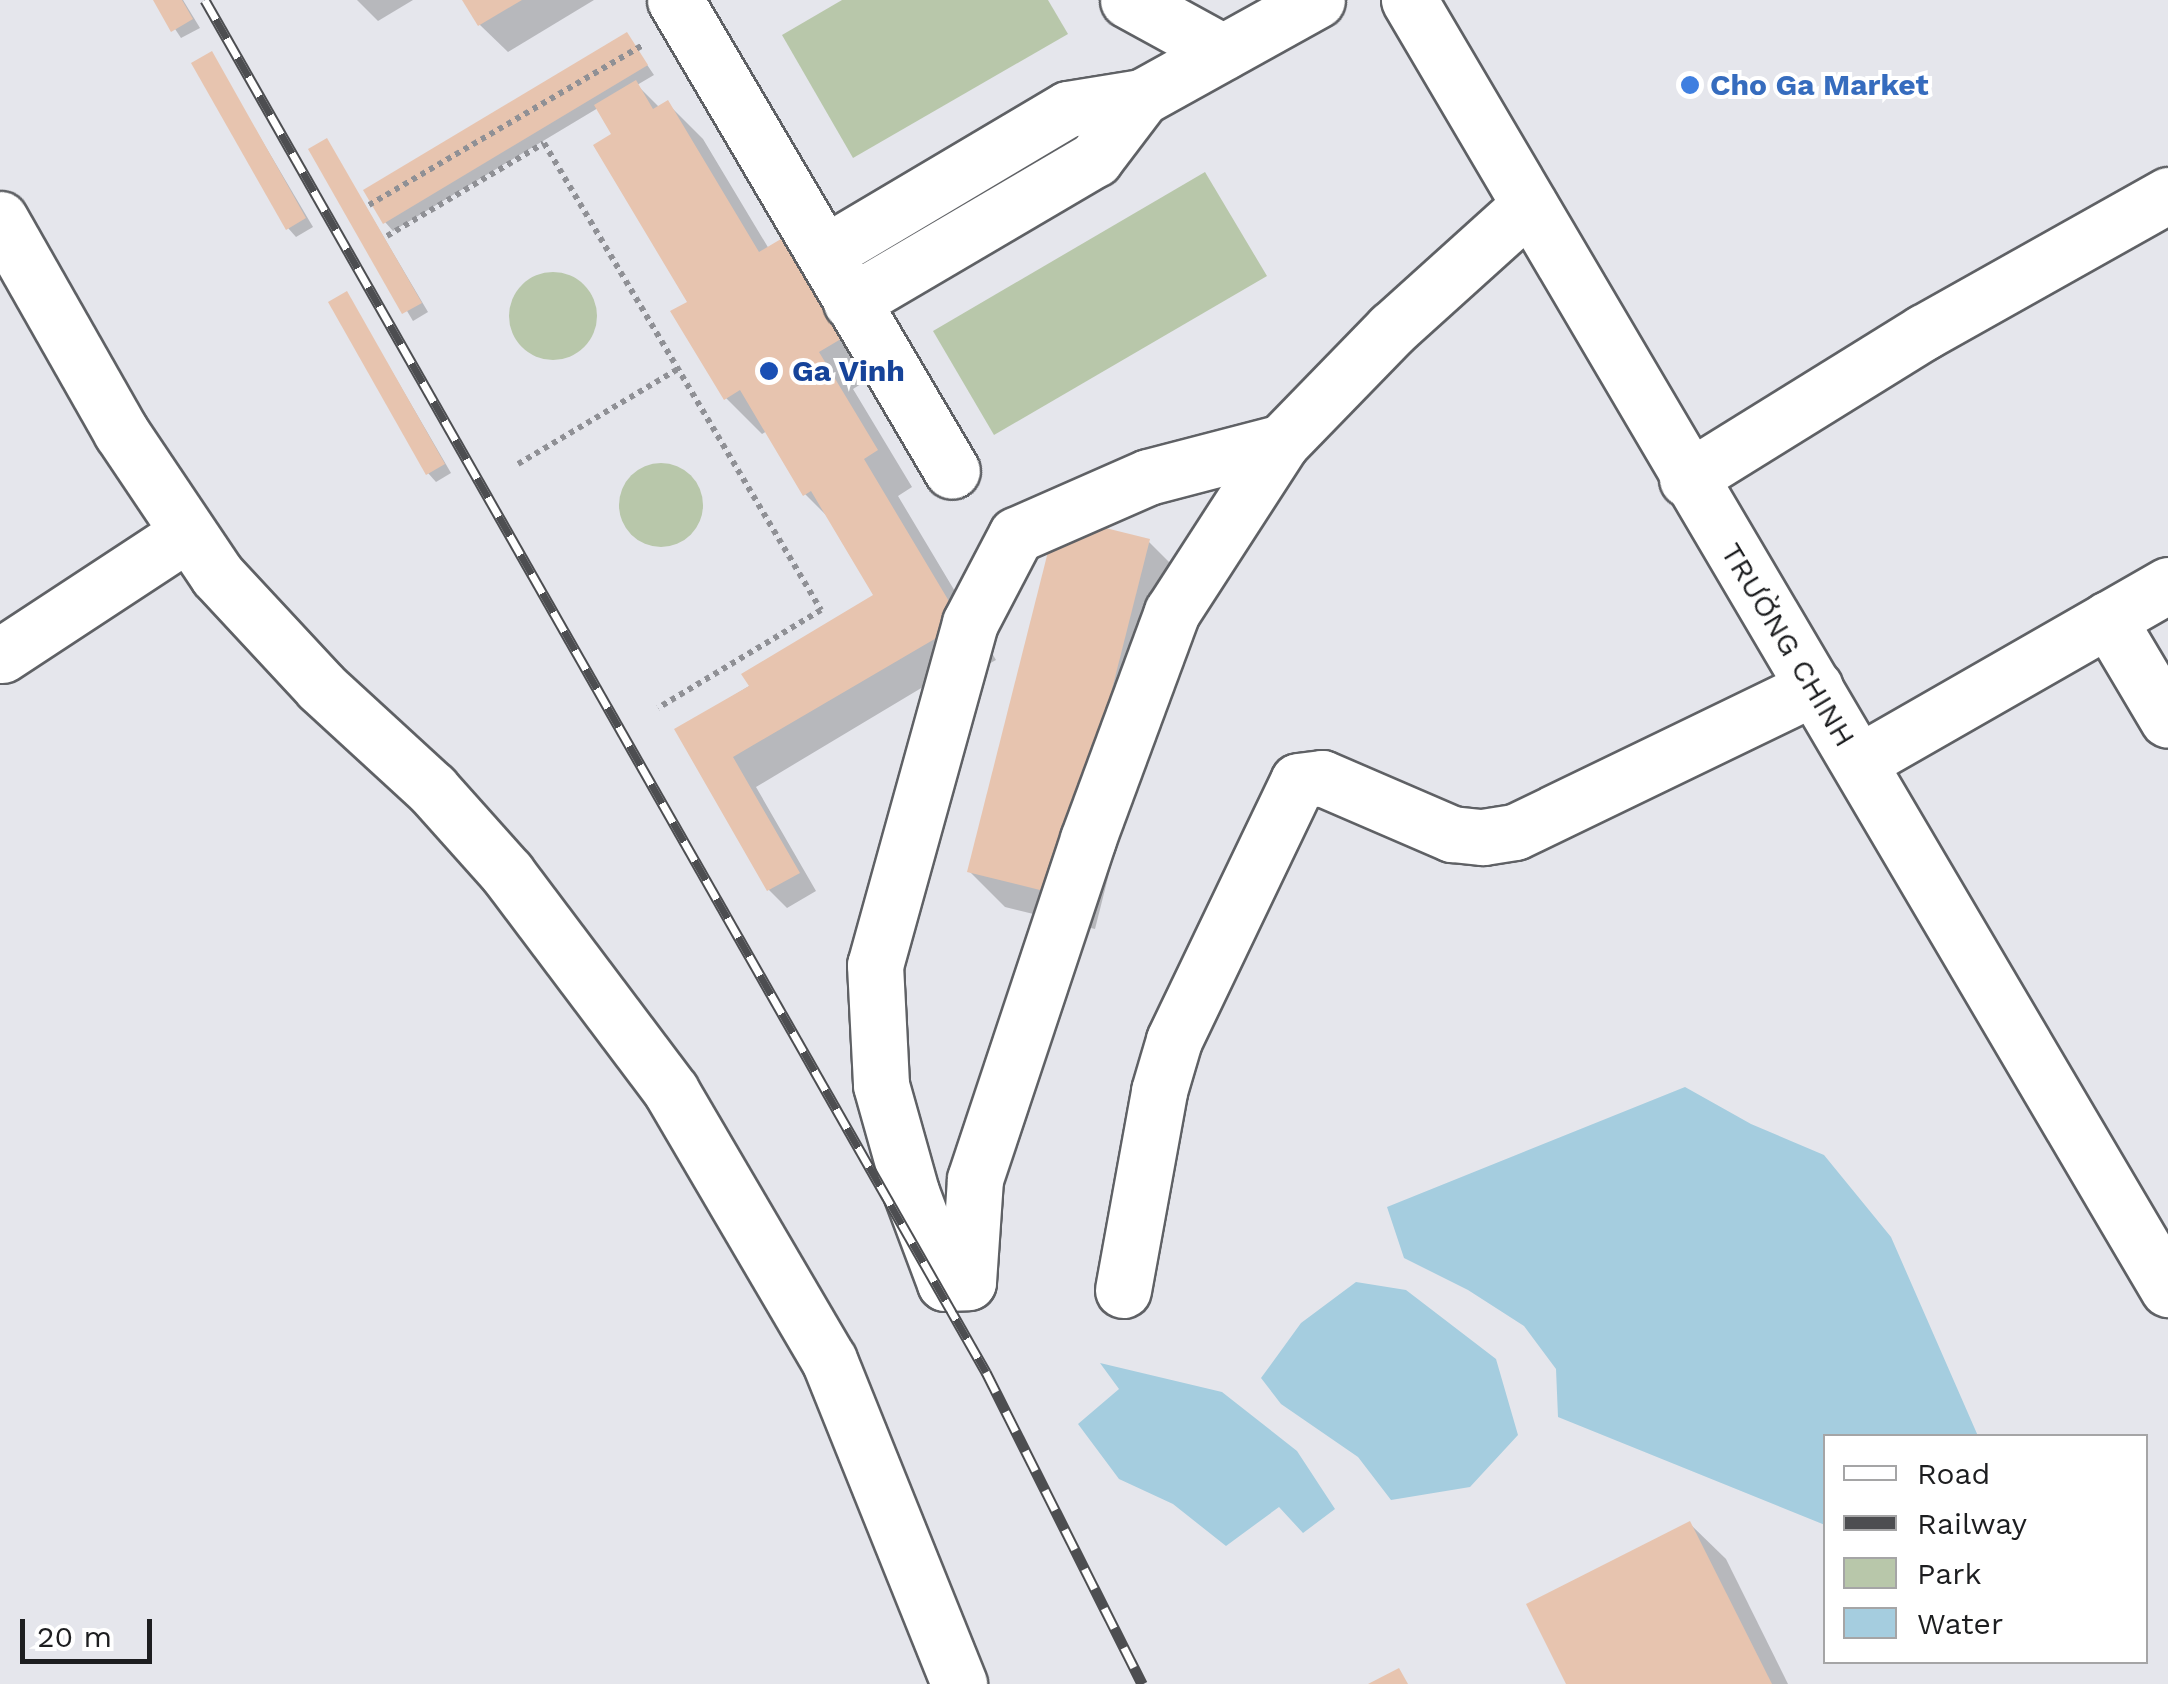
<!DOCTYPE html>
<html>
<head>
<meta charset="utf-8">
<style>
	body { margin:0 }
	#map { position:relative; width:2168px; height:1684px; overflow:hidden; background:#e5e6ec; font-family:"Work Sans",sans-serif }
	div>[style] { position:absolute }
	.green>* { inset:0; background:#b8c7aa }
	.round { border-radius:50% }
	.water>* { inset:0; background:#a5cddf }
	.shadow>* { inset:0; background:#0003 }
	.building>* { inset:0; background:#e7c4af }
	.path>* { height:6px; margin-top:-3px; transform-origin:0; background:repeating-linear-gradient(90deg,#8f9095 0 5px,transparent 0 10px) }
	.roads { filter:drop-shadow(2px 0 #5f6165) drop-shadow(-2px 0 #5f6165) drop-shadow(0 2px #5f6165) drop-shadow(0 -2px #5f6165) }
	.minor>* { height:55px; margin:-27.5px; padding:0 27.5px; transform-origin:27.5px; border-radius:27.5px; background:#fff }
	.major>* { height:55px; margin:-27.5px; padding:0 27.5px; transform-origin:27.5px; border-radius:27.5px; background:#fff }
	.rail>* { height:11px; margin-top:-5.5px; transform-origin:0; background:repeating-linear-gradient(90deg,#fff 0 22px,#4d4e51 0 44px); box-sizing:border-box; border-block:2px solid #4d4e51 }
	.dots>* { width:28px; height:28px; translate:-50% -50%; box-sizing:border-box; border:5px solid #fff; border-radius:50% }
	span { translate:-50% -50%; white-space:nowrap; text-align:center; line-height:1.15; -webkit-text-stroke:8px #fff; paint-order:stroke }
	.shop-label { font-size:30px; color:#366cbe; font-weight:700 }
	.left { translate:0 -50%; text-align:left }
	.transit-label { font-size:30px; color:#164399; font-weight:700 }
	.street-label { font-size:30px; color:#1d1e20 }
	.legend { position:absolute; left:1823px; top:1434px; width:325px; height:230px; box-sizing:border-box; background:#fff; border:2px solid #a5a5a6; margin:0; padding:12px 18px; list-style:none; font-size:30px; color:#1d1e20 }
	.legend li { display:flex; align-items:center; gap:20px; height:50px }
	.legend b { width:50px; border:2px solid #a5a5a6 }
	.scale { position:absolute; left:20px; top:1619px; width:132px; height:45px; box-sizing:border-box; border:5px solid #1d1e20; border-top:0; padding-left:12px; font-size:30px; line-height:35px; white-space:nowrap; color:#1d1e20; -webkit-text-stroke:8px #fff; paint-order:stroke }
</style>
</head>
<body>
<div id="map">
	<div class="green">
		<div style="clip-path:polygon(842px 0,1048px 0,1068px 34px,853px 158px,782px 35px)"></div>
		<div style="clip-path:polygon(1205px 172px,1267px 276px,994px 435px,933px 331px)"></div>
		<div class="round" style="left:509px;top:272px;width:88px;height:88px"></div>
		<div class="round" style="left:619px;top:463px;width:84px;height:84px"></div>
	</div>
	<div class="water">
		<div style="clip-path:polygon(1685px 1087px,1751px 1124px,1824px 1155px,1891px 1237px,1978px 1436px,1826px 1436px,1825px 1525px,1558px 1417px,1556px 1369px,1524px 1326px,1468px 1290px,1404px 1258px,1387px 1207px)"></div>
		<div style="clip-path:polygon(1356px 1282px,1406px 1290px,1496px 1359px,1518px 1435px,1470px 1487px,1391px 1500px,1358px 1457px,1281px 1404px,1261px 1378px,1301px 1323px)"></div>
		<div style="clip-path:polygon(1100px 1363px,1222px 1392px,1297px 1451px,1335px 1509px,1303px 1533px,1279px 1507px,1226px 1546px,1173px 1504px,1119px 1479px,1078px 1424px,1119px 1389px)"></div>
	</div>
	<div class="shadow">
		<div style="clip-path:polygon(156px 0,183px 0,200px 28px,181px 38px)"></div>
		<div style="clip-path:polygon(357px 0,413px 0,378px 21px)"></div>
		<div style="clip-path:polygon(465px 0,594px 0,508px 52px,480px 25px)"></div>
		<div style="clip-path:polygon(627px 35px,654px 75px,637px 85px,660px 108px,668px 104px,703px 139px,769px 249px,880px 372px,853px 389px,912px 487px,898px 496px,996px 660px,945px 687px,933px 681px,756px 787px,816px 891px,787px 908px,769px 890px,677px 730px,881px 606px,831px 520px,805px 494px,767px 431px,762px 434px,726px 398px,690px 303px,614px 135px,598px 108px,393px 231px,385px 222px)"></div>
		<div style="clip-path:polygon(211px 54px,313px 227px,296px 237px,288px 228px)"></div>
		<div style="clip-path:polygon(327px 141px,428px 312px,413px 321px,311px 150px)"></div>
		<div style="clip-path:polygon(347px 294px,451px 473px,436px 482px,428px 473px)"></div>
		<div style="clip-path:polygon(1148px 541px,1184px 577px,1095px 929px,1005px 907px,969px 871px)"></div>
		<div style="clip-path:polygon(1690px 1524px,1726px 1559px,1788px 1684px,1569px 1684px)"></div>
	</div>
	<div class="building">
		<div style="clip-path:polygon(153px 0,182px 0,193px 19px,171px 32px)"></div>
		<div style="clip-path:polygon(462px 0,522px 0,478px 26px)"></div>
		<div style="clip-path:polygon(627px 32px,648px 65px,383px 224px,363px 190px)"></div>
		<div style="clip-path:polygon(212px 51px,306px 218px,286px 230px,191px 63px)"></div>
		<div style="clip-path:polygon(636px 80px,653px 109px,668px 100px,759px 252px,786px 236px,846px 336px,819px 352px,878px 450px,864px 459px,962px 623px,733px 757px,800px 873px,767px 891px,674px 729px,749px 686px,741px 674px,873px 595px,811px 491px,803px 496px,740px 390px,724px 400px,670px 311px,687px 302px,593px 145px,611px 134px,594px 105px)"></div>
		<div style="clip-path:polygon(327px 138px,422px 303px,402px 314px,308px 149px)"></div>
		<div style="clip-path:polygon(347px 291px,445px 464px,426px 475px,328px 302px)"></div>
		<div style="clip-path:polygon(1057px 516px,1150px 539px,1060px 895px,967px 872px)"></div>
		<div style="clip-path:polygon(1690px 1521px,1772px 1684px,1566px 1684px,1526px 1604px)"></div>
		<div style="clip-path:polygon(1399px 1668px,1408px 1684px,1368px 1684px)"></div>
	</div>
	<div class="path">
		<div style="left:369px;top:205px;width:319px;rotate:-30.3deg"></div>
		<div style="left:387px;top:236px;width:182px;rotate:-30.6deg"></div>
		<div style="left:544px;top:143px;width:543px;rotate:59.33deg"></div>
		<div style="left:821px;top:610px;width:190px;rotate:149deg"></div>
		<div style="left:518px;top:464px;width:186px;rotate:-30.7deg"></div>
	</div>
	<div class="roads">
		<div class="minor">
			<div style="left:675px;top:0;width:546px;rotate:59.54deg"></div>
			<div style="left:1128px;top:0;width:108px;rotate:28.7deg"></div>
			<div style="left:0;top:219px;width:245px;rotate:60.4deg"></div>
			<div style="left:121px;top:432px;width:172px;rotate:56.1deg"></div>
			<div style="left:217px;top:575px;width:153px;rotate:47.1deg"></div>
			<div style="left:321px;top:687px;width:151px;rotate:42.6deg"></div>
			<div style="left:432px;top:789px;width:113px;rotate:48.2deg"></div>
			<div style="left:507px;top:873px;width:273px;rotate:53deg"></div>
			<div style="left:671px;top:1091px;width:312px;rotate:59.6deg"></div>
			<div style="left:829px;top:1360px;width:349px;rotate:68.1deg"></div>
			<div style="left:825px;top:253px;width:282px;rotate:-30.7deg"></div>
			<div style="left:1068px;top:109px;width:75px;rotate:-9.2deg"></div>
			<div style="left:1142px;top:97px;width:200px;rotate:-29deg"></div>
			<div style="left:851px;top:302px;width:283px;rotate:-30.4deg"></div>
			<div style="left:1095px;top:159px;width:78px;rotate:-52.8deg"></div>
			<div style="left:1282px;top:442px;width:138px;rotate:165.4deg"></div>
			<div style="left:1148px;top:477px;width:144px;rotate:156.3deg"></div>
			<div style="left:1016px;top:535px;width:99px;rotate:117.6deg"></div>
			<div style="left:970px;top:623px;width:355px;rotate:105.5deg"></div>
			<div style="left:875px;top:965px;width:120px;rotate:87.1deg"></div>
			<div style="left:881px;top:1085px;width:111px;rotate:74.3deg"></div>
			<div style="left:911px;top:1192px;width:97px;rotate:69.5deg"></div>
			<div style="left:945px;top:1283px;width:23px;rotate:-2deg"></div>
			<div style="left:968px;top:1282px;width:103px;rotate:-86.1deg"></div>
			<div style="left:975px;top:1179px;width:358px;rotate:-71.6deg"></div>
			<div style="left:1088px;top:839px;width:242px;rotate:-69.7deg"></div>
			<div style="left:1172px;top:612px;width:202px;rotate:-57.1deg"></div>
			<div style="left:1282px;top:442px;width:158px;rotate:-45.8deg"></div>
			<div style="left:1392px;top:329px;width:185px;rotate:-42.1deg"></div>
			<div style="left:1687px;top:479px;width:279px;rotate:-31.8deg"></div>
			<div style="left:1924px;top:332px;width:280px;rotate:-29.3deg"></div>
			<div style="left:2108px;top:619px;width:117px;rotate:59.3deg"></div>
			<div style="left:2px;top:655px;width:220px;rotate:-33.3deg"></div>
			<div style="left:1859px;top:762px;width:356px;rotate:-29.8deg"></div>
			<div style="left:1123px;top:1290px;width:202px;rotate:-79.7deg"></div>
			<div style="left:1159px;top:1091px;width:53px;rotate:-73.6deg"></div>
			<div style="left:1174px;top:1040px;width:287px;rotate:-64.4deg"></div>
			<div style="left:1298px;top:781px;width:24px;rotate:-7deg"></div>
			<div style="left:1322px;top:778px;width:142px;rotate:23.3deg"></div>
			<div style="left:1452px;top:834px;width:31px;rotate:6deg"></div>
			<div style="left:1483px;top:837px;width:32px;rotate:-9deg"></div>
			<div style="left:1515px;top:832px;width:333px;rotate:-25.8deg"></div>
		</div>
		<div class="major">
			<div style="left:1409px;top:0;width:1496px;rotate:59.51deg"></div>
		</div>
	</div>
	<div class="rail">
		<div style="left:205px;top:0;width:1579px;rotate:60.35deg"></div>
		<div style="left:986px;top:1372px;width:349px;rotate:63.4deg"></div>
	</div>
	<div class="dots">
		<div style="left:1690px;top:85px;background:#3f7fe0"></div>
		<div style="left:769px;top:371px;background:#1a4fb4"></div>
	</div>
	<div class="shop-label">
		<span class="left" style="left:1710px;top:85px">Cho Ga Market</span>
	</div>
	<div class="transit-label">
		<span class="left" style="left:792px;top:371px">Ga Vinh</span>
	</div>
	<div class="street-label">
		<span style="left:1788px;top:645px;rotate:59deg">TRƯỜNG CHINH</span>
	</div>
	<ul class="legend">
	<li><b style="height:12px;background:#fff"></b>Road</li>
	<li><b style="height:12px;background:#4d4e51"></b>Railway</li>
	<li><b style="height:28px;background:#b8c7aa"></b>Park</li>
	<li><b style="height:28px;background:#a5cddf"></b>Water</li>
	</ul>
	<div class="scale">20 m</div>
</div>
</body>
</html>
